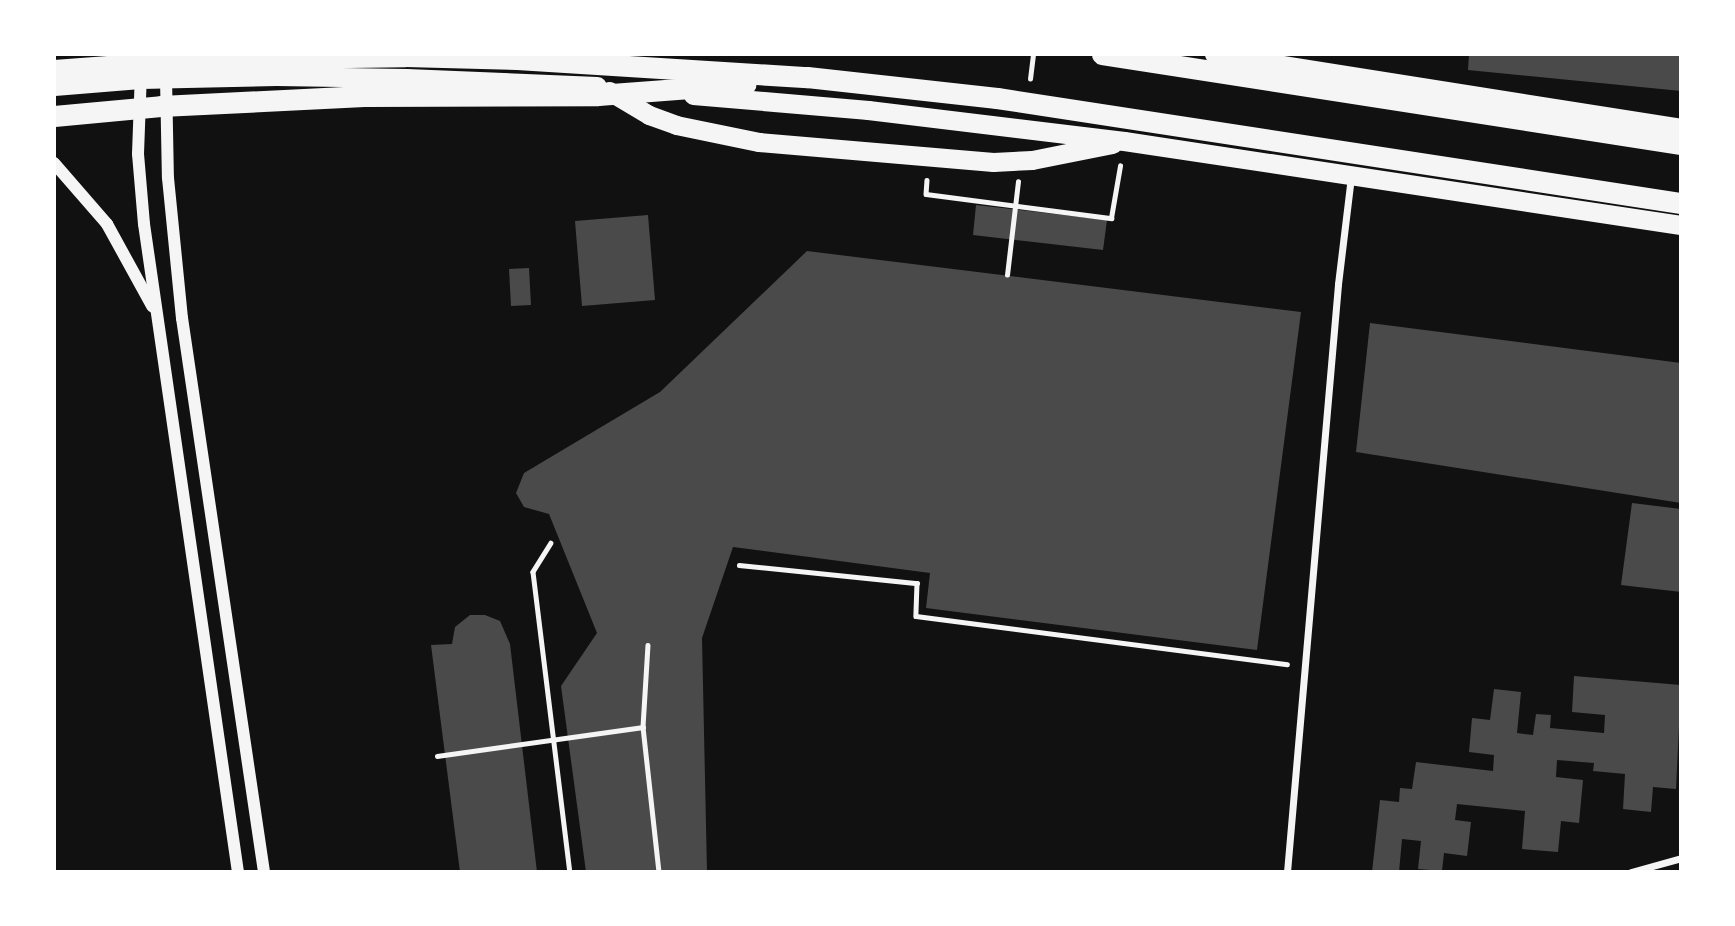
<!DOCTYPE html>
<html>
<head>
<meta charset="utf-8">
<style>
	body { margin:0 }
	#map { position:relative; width:1735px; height:926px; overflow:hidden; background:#111; font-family:"Alegreya Sans",sans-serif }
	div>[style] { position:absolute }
	.building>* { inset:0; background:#4a4a4a }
	.path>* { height:4.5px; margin:-2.25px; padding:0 2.25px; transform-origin:2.25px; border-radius:2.25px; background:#f5f5f5 }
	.minor>* { height:7px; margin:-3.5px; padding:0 3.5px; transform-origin:3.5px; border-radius:3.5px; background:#f5f5f5 }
	.tertiary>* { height:12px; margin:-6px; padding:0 6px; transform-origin:6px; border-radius:6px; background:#f5f5f5 }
	.trunk>* { height:19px; margin:-9.5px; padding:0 9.5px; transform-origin:9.5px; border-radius:9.5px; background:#f5f5f5 }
	.motorway>* { height:21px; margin:-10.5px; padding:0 10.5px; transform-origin:10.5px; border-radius:10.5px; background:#f5f5f5 }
	span { translate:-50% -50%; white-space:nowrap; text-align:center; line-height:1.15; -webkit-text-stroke:7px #fff; paint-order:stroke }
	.frame { position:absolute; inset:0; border:56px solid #fff; pointer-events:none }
</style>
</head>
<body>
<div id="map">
	<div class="building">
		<div style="clip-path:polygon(1469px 54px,1681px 54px,1681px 91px,1468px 70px)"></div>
		<div style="clip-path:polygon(976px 205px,1107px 220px,1103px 250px,973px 235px)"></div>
		<div style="clip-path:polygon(648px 215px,655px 300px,582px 306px,575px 221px)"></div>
		<div style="clip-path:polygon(807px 251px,1301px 312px,1257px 650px,926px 608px,930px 573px,733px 547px,702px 638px,707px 872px,586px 872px,561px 686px,597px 633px,549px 514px,524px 507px,516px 493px,524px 473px,660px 392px)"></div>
		<div style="clip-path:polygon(529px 268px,531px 305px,511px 306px,509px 269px)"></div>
		<div style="clip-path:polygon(1370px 323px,1681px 363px,1681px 503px,1356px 452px)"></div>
		<div style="clip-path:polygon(1632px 503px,1681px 509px,1681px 592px,1621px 585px)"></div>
		<div style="clip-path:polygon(470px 615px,485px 615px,500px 621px,510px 644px,537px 872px,460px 872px,431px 645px,452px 644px,455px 627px)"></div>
		<div style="clip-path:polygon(1574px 676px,1681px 685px,1676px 789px,1653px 787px,1651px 812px,1623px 809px,1625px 774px,1593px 771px,1594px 763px,1557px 760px,1556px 777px,1583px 780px,1579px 823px,1561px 821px,1558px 852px,1522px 849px,1525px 811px,1457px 804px,1455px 820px,1471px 822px,1467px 856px,1444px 853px,1442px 871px,1418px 869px,1421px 841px,1402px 839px,1399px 872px,1372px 872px,1380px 800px,1399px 802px,1400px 788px,1412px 789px,1416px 762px,1493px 771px,1494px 755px,1469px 752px,1472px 718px,1490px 720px,1494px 689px,1521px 692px,1517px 733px,1533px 735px,1536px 714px,1551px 715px,1550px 728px,1604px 733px,1605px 715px,1572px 712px)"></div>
	</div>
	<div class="path">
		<div style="left:1030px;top:79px;width:25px;rotate:-83deg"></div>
		<div style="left:927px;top:180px;width:14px;rotate:94deg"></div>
		<div style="left:926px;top:194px;width:187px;rotate:7.4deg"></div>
		<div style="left:1111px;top:218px;width:53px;rotate:-80.2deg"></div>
		<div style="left:1007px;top:275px;width:94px;rotate:-83.3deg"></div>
		<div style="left:551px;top:543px;width:34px;rotate:122deg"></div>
		<div style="left:533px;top:572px;width:302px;rotate:83deg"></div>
		<div style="left:739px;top:565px;width:179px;rotate:5.8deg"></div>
		<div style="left:917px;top:583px;width:33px;rotate:92deg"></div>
		<div style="left:916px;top:616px;width:374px;rotate:7.4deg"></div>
		<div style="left:648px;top:645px;width:82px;rotate:93.5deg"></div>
		<div style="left:643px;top:727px;width:146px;rotate:83.7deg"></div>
		<div style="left:437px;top:756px;width:208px;rotate:-8deg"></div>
	</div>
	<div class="minor">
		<div style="left:1287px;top:872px;width:590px;rotate:-85.04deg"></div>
		<div style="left:1338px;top:284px;width:109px;rotate:-83.1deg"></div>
		<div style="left:1631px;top:872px;width:52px;rotate:-15.6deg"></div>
	</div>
	<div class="tertiary">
		<div style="left:141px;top:72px;width:82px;rotate:92.1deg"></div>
		<div style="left:138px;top:154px;width:70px;rotate:85.1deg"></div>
		<div style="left:144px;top:224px;width:655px;rotate:81.75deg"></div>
		<div style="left:166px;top:78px;width:100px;rotate:88.9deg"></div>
		<div style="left:168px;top:178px;width:141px;rotate:84.3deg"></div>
		<div style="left:182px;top:318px;width:560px;rotate:81.58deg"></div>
		<div style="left:54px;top:163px;width:81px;rotate:49deg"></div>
		<div style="left:107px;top:224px;width:94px;rotate:61.2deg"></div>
	</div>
	<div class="trunk">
		<div style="left:1214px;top:54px;width:473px;rotate:9deg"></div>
		<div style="left:54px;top:86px;width:86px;rotate:-4.7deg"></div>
		<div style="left:140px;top:79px;width:136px;rotate:-1.3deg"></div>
		<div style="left:276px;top:76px;width:130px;rotate:0.9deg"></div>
		<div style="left:406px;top:78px;width:191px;rotate:2.4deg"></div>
		<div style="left:609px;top:91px;width:47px;rotate:31deg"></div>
		<div style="left:649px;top:115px;width:29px;rotate:20deg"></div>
		<div style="left:676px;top:125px;width:85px;rotate:11.6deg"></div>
		<div style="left:759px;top:142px;width:235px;rotate:4.9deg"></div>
		<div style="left:993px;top:162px;width:39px;rotate:-3deg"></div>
		<div style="left:1032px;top:160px;width:82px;rotate:-11.3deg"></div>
		<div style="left:693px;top:95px;width:176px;rotate:4.9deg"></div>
		<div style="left:868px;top:110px;width:258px;rotate:6.9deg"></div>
		<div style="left:1124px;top:141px;width:563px;rotate:8.58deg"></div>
	</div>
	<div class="motorway">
		<div style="left:1102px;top:54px;width:586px;rotate:8.84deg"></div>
		<div style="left:54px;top:70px;width:148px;rotate:-4.3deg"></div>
		<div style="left:202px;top:59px;width:203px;rotate:-0.8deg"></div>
		<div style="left:405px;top:56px;width:112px;rotate:1.5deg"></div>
		<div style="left:517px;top:59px;width:291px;rotate:3.6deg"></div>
		<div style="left:807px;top:77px;width:191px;rotate:6.3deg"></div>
		<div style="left:997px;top:98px;width:692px;rotate:8.73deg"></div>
		<div style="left:54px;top:116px;width:107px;rotate:-5.3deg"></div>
		<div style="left:161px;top:106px;width:203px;rotate:-2.8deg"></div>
		<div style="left:364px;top:96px;width:234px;rotate:-0.2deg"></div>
		<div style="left:598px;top:95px;width:148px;rotate:-4.3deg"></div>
	</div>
	<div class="frame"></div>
</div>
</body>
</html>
